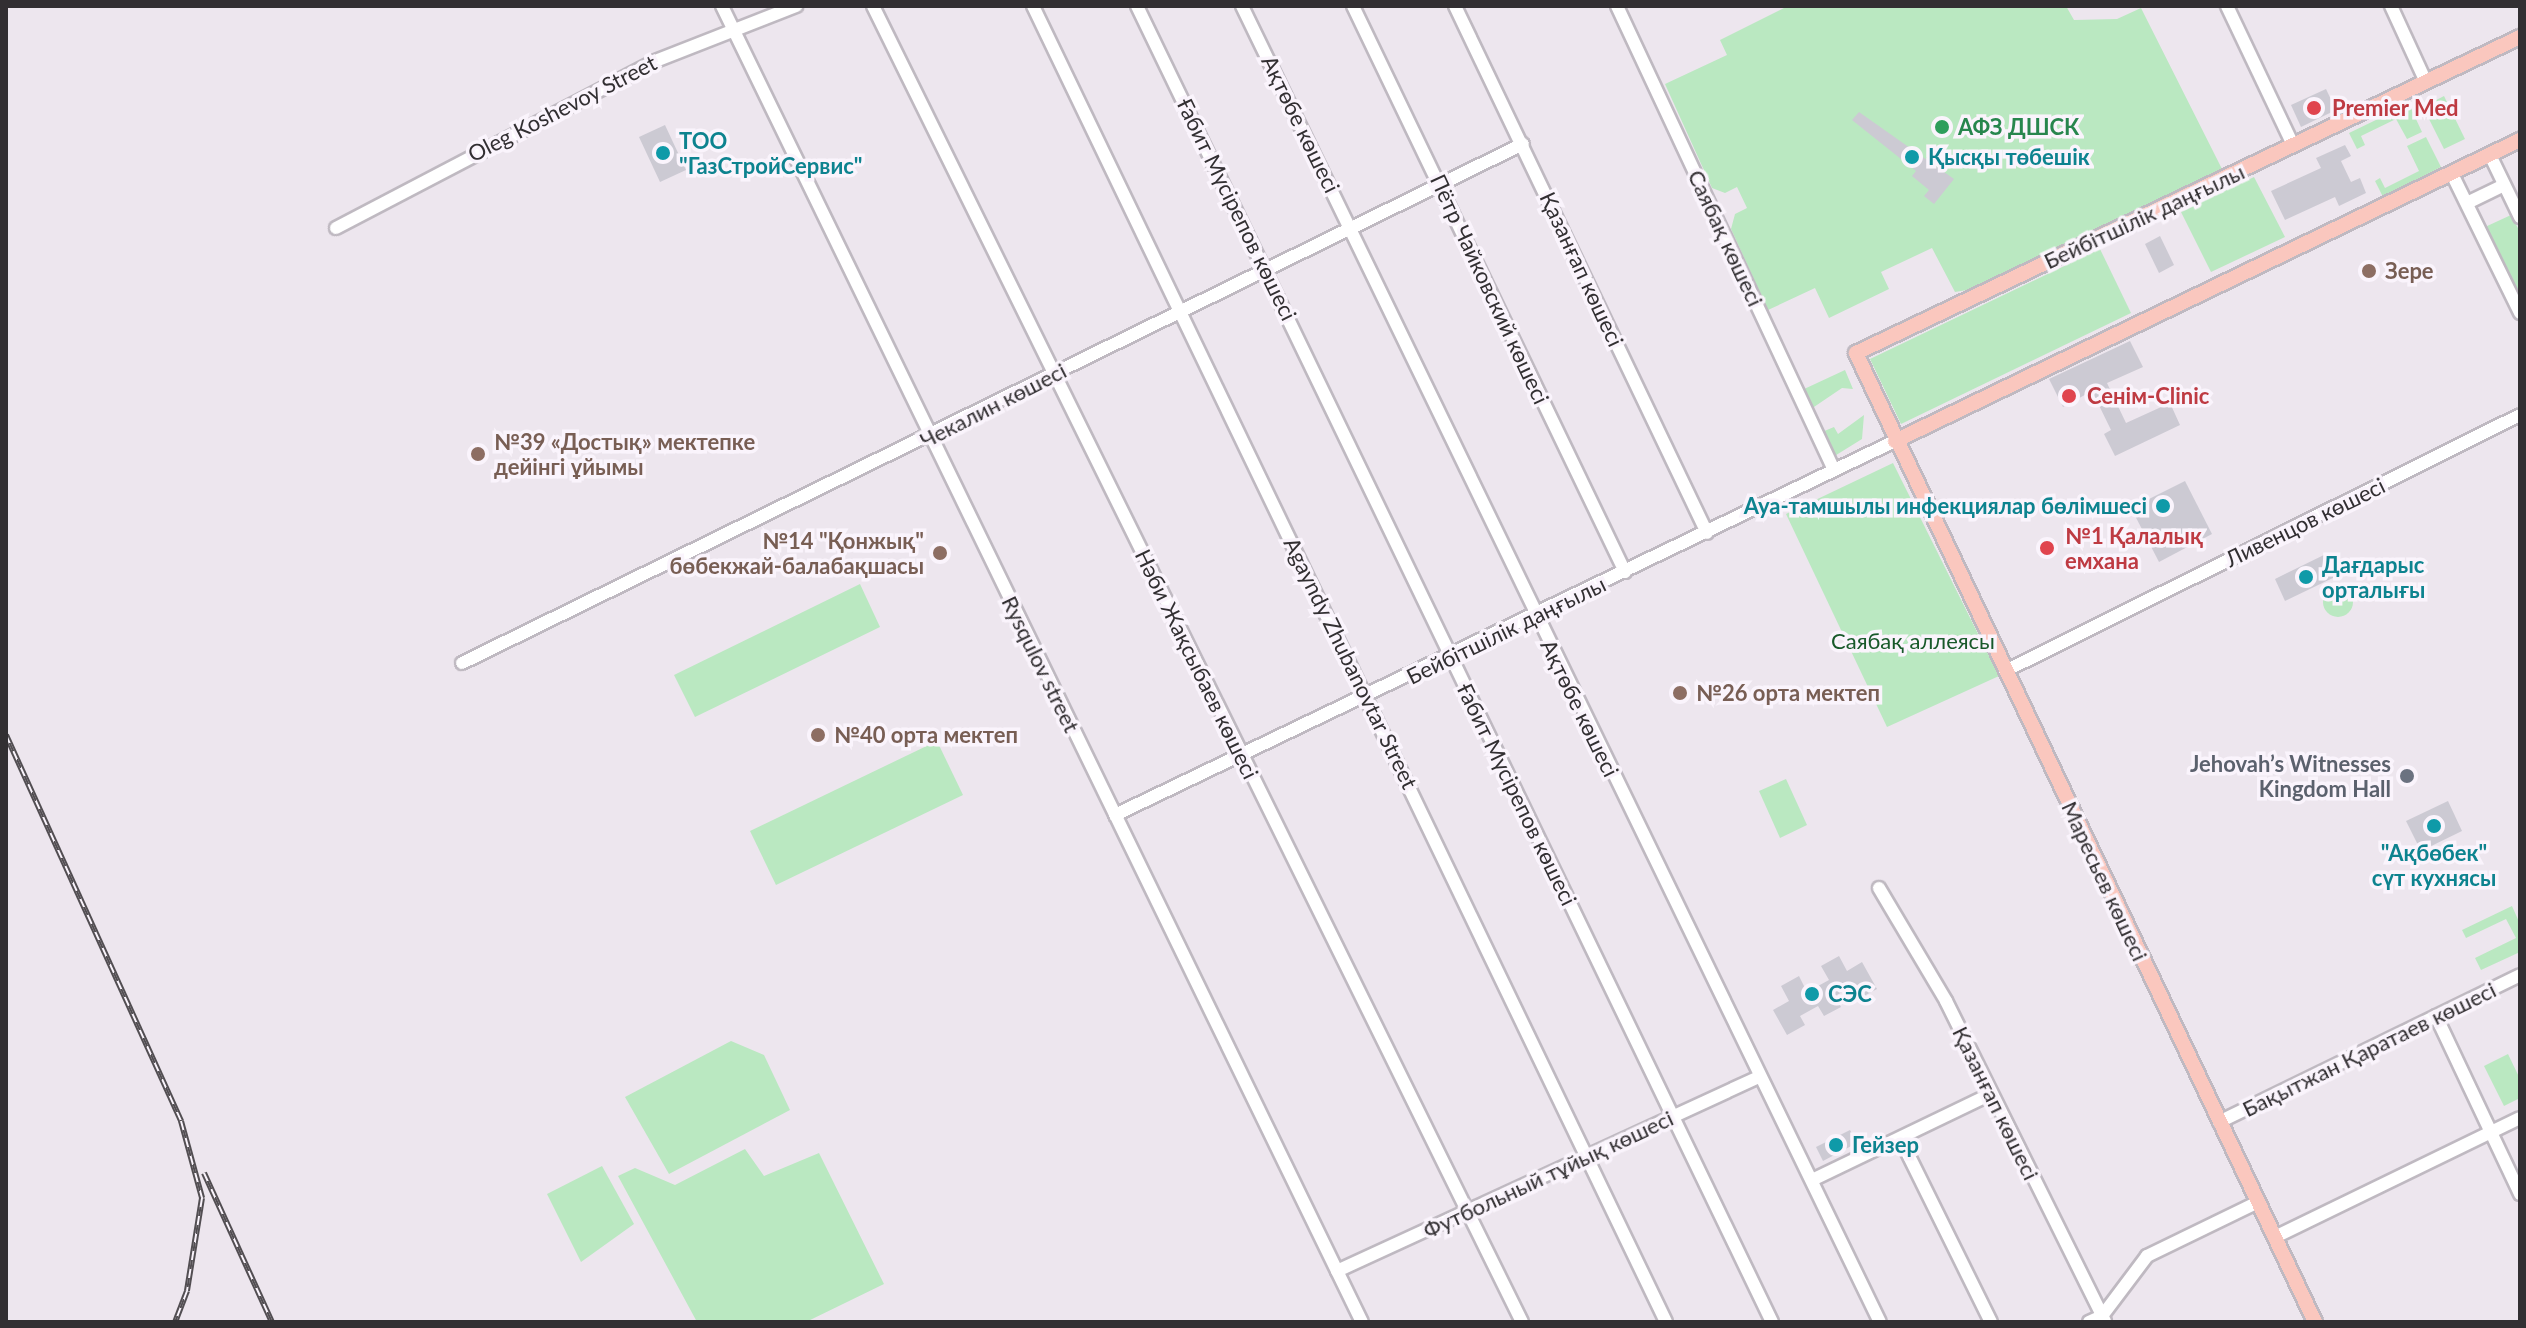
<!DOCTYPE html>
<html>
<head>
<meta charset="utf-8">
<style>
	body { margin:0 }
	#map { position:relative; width:2526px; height:1328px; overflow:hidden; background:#ede6ee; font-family:Lato,sans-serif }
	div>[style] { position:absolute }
	.green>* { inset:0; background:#bae8c1 }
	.round { border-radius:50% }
	.building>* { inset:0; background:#cccad3 }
	.roads { filter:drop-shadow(2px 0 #bfb9c1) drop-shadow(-2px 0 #bfb9c1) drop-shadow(0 2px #bfb9c1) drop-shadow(0 -2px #bfb9c1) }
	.minor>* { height:12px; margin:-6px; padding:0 6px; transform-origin:6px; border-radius:6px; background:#fff }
	.major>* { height:14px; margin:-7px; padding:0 7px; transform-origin:7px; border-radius:7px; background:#fac7be }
	.rail>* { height:6px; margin-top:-3px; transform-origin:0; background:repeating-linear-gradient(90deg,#faf4fc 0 9px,#524e52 0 18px); box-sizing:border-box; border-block:2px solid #524e52 }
	.dots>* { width:22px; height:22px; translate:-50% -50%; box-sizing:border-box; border:4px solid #faf4fc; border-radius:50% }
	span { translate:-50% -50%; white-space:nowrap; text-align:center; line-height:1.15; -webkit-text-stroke:7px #faf4fc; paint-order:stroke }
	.street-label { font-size:22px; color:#322f32 }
	.health-label { font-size:22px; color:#be3a42; font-weight:700 }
	.left { translate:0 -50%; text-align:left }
	.leisure-label { font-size:22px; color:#27864d; font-weight:700 }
	.culture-label { font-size:22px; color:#0d838f; font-weight:700 }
	.right { translate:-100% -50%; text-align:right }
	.education-label { font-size:22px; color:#785e54; font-weight:700 }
	.park-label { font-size:22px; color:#18592a }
	.worship-label { font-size:22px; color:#5b616d; font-weight:700 }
	.frame { position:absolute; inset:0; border:8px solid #322f32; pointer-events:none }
</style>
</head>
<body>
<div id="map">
	<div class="green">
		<div style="clip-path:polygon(1788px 6px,2066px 6px,2074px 20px,2117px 19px,2141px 8px,2222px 169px,1979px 288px,1955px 292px,1932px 248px,1881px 272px,1889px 289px,1829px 318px,1815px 288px,1768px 310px,1731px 229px,1735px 214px,1747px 208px,1737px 187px,1725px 193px,1712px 188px,1665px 84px,1727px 55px,1720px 40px)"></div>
		<div style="clip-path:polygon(2444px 96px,2465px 139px,2444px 149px,2423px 107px)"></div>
		<div style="clip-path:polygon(2409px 104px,2422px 132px,2407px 139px,2396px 119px,2361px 136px,2365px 145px,2357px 149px,2349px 133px)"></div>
		<div style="clip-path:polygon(2426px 137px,2441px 167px,2383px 197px,2375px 181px,2380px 178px,2385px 188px,2419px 171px,2407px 146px)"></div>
		<div style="clip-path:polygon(2254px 177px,2285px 237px,2211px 272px,2181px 212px)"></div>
		<div style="clip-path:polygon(2511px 215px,2520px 232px,2520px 299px,2485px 227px)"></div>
		<div style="clip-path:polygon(2100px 249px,2131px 313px,1901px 424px,1870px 359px)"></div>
		<div style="clip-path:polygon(1845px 370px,1853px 389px,1842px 388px,1811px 409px,1802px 390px)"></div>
		<div style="clip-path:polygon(1864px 415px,1862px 439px,1833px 457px,1822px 432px,1834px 427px,1838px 434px)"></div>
		<div style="clip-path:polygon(1893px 463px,1999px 676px,1887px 727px,1786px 514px)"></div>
		<div style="clip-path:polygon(860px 584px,880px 627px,695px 717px,674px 675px)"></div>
		<div class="round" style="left:2323px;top:587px;width:30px;height:30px"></div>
		<div style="clip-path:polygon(937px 741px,963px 795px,776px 885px,750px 831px)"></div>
		<div style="clip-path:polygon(1786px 779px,1807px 825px,1780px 838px,1759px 791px)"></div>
		<div style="clip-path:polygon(2512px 906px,2520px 924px,2520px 952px,2481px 970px,2475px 958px,2516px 938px,2506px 919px,2466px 938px,2462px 930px)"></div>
		<div style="clip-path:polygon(731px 1041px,764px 1055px,790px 1110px,669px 1174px,625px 1097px)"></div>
		<div style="clip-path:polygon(2508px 1054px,2520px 1079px,2520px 1098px,2504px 1106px,2484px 1066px)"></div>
		<div style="clip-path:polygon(745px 1149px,764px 1176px,819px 1153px,884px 1284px,806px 1322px,697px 1322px,618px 1176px,635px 1168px,675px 1185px)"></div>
		<div style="clip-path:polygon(602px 1166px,634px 1224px,581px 1262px,547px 1194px)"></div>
	</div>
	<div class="building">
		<div style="clip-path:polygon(2326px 89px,2336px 110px,2301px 127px,2291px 105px)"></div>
		<div style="clip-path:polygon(1859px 112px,1954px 179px,1934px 204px,1924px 196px,1929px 190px,1912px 176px,1916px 171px,1852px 120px)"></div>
		<div style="clip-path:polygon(665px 125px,686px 170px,660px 182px,639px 137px)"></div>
		<div style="clip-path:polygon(2345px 145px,2351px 156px,2341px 161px,2351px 182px,2360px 178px,2366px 193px,2339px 206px,2335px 197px,2285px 220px,2271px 191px,2321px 168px,2316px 158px)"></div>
		<div style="clip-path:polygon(2160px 236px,2174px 265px,2159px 273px,2145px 244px)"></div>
		<div style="clip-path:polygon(2130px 341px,2143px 367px,2107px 383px,2126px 423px,2170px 403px,2180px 425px,2115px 456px,2104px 434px,2111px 430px,2092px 391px,2063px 407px,2049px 379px)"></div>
		<div style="clip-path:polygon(2185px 481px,2212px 534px,2159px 562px,2131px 508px)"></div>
		<div style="clip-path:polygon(2328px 553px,2339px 575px,2285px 601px,2275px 579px)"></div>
		<div style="clip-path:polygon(2448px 801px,2462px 831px,2421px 851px,2406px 821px)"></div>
		<div style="clip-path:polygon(1839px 956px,1847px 971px,1862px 962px,1877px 989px,1862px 997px,1855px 985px,1835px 996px,1841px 1007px,1824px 1016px,1818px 1006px,1800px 1016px,1805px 1025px,1787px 1035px,1773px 1010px,1789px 1001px,1781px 986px,1799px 976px,1807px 992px,1829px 980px,1821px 966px)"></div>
		<div style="clip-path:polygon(1850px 1130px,1857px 1143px,1823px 1161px,1816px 1147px)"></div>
	</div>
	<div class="roads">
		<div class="minor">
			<div style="left:722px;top:6px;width:1463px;rotate:64.07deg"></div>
			<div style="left:873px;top:6px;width:1467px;rotate:63.75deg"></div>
			<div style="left:1033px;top:6px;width:1460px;rotate:64.31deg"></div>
			<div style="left:1137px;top:6px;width:1461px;rotate:64.24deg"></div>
			<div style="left:1242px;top:6px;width:1462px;rotate:64.14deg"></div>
			<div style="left:1353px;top:6px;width:628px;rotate:64.33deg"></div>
			<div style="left:1455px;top:6px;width:584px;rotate:64.44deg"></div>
			<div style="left:1617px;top:6px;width:512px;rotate:64.94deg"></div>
			<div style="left:2227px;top:6px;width:154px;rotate:64.6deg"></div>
			<div style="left:2391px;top:6px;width:84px;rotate:65.3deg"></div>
			<div style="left:2490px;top:155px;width:69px;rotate:64.2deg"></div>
			<div style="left:2452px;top:174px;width:155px;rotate:63.9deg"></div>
			<div style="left:2467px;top:203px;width:41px;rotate:-25.9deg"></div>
			<div style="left:336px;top:228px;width:358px;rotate:-27.6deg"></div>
			<div style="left:653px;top:62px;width:154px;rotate:-21.4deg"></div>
			<div style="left:462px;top:663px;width:1181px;rotate:-26.07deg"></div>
			<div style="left:2005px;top:671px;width:575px;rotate:-26.43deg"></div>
			<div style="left:1115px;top:815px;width:865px;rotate:-25.62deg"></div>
			<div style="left:1879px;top:888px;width:131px;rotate:59.3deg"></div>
			<div style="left:1946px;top:1001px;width:358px;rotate:63.6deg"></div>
			<div style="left:2436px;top:1016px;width:197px;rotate:64.7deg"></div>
			<div style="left:2219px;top:1122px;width:335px;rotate:-26deg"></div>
			<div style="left:1901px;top:1140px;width:203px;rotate:63.7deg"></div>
			<div style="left:1812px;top:1180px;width:199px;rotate:-25.7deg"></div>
			<div style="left:2275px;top:1237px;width:272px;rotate:-25.9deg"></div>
			<div style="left:1337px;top:1271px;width:464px;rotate:-24.7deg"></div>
			<div style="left:2089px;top:1322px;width:14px;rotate:-25deg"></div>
			<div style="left:2102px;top:1316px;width:75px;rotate:-53.1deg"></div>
			<div style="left:2147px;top:1256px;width:123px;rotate:-25.9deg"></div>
		</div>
		<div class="major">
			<div style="left:1895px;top:441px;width:694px;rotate:-25.72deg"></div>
			<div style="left:2315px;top:1322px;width:1072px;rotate:-115.35deg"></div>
			<div style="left:1856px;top:353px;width:735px;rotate:-25.45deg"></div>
		</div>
	</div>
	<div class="rail">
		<div style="left:6px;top:735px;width:424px;rotate:65.6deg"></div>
		<div style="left:181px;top:1121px;width:80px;rotate:74.7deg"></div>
		<div style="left:202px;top:1198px;width:94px;rotate:99.2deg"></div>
		<div style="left:187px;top:1291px;width:33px;rotate:111deg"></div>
		<div style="left:204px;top:1173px;width:164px;rotate:65.5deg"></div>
	</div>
	<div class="dots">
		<div style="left:2314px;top:108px;background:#e0444e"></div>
		<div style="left:1942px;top:127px;background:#2e9e5b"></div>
		<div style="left:663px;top:153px;background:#0f9aa8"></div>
		<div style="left:1912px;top:157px;background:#0f9aa8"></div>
		<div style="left:2369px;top:271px;background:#8d6e63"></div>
		<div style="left:2069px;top:396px;background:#e0444e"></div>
		<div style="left:478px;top:454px;background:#8d6e63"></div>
		<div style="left:2163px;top:506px;background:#0f9aa8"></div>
		<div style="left:2047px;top:548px;background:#e0444e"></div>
		<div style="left:940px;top:553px;background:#8d6e63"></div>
		<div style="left:2306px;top:577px;background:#0f9aa8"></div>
		<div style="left:1680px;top:693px;background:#8d6e63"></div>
		<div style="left:818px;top:735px;background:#8d6e63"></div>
		<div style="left:2407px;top:776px;background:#6b7280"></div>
		<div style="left:2434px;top:826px;background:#0f9aa8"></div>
		<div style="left:1812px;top:994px;background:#0f9aa8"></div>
		<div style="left:1836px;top:1145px;background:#0f9aa8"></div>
	</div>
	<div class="street-label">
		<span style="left:562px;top:108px;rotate:-27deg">Oleg Koshevoy Street</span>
		<span style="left:1301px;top:124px;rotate:64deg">Ақтөбе көшесі</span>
		<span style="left:1237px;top:209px;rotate:64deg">Ғабит Мүсірепов көшесі</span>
		<span style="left:2144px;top:216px;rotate:-25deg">Бейбітшілік даңғылы</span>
		<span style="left:1726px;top:238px;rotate:65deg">Саябақ көшесі</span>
		<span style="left:1582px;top:269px;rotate:65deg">Қазанғап көшесі</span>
		<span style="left:1490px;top:289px;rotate:65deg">Пётр Чайковский көшесі</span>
		<span style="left:993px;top:405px;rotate:-27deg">Чекалин көшесі</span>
		<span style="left:2305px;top:522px;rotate:-26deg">Ливенцов көшесі</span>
		<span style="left:1506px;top:630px;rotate:-26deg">Бейбітшілік даңғылы</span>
		<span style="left:1351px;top:663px;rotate:64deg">Agayndy Zhubanovtar Street</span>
		<span style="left:1041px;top:664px;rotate:64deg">Rysqulov street</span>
		<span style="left:1197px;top:664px;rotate:64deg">Нәби Жақсыбаев көшесі</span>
		<span style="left:1580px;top:708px;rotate:64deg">Ақтөбе көшесі</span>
		<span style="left:1517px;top:794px;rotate:64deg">Ғабит Мүсірепов көшесі</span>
		<span style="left:2105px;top:881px;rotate:65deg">Маресьев көшесі</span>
		<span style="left:2369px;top:1049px;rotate:-26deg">Бақытжан Қаратаев көшесі</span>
		<span style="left:1996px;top:1103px;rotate:64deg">Қазанғап көшесі</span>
		<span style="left:1548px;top:1174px;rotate:-25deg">Футбольный тұйық көшесі</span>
	</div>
	<div class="health-label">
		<span class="left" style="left:2332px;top:108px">Premier Med</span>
		<span class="left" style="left:2087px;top:396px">Сенім-Clinic</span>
		<span class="left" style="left:2065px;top:548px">№1 Қалалық<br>емхана</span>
	</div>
	<div class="leisure-label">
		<span class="left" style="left:1958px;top:127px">АФЗ ДШСК</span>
	</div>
	<div class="culture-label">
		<span class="left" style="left:679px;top:153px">ТОО<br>"ГазСтройСервис"</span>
		<span class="left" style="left:1928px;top:157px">Қысқы төбешік</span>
		<span class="right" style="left:2147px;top:506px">Ауа-тамшылы инфекциялар бөлімшесі</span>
		<span class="left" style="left:2322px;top:577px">Дағдарыс<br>орталығы</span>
		<span style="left:2434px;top:865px">"Ақбөбек"<br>сүт кухнясы</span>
		<span class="left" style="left:1828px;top:994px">СЭС</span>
		<span class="left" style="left:1852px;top:1145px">Гейзер</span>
	</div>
	<div class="education-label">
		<span class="left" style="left:2385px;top:271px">Зере</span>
		<span class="left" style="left:494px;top:454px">№39 «Достық» мектепке<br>дейінгі ұйымы</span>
		<span class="right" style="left:924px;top:553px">№14 "Қонжық"<br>бөбекжай-балабақшасы</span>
		<span class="left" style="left:1696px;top:693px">№26 орта мектеп</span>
		<span class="left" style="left:834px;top:735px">№40 орта мектеп</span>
	</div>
	<div class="park-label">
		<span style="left:1913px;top:641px">Саябақ аллеясы</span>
	</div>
	<div class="worship-label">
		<span class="right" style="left:2391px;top:776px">Jehovah’s Witnesses<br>Kingdom Hall</span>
	</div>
	<div class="frame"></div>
</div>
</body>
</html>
